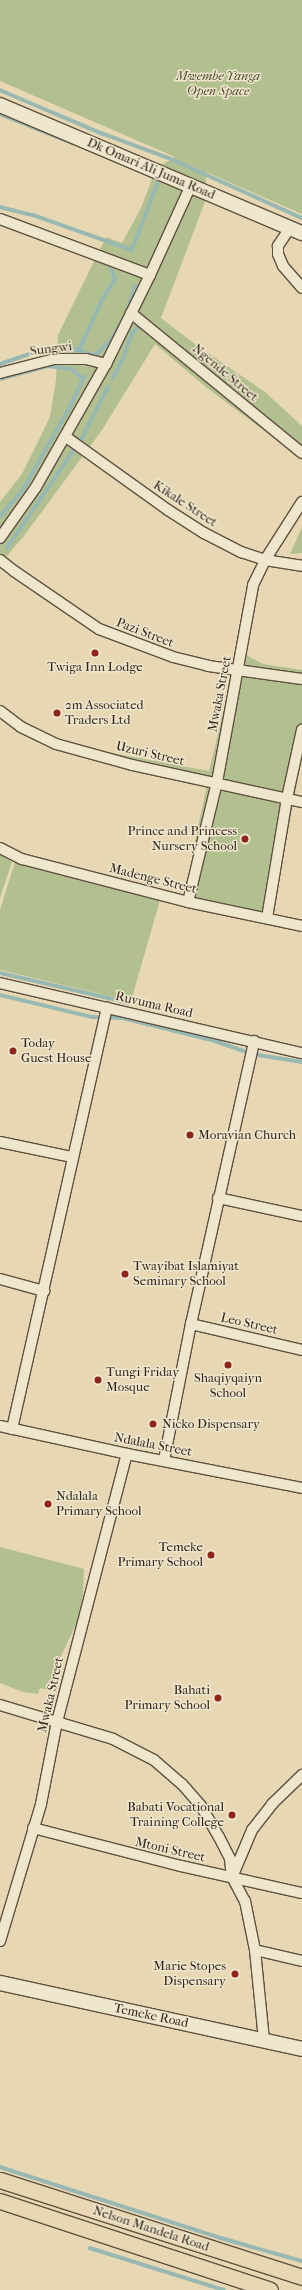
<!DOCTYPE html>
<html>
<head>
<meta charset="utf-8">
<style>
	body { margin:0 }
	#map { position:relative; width:302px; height:2290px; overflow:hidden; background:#e7d8b3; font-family:"IM FELL French Canon",serif }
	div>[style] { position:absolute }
	.green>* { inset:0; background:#b2bf8f }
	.stream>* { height:3.5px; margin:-1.75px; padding:0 1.75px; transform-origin:1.75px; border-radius:1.75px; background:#98b9b3 }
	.roads { filter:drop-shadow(1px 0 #5f5040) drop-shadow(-1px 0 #5f5040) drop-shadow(0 1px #5f5040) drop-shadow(0 -1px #5f5040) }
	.street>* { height:10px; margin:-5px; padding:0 5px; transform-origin:5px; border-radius:5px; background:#efe6ce }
	.secondary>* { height:14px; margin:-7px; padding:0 7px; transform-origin:7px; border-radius:7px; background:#efe6ce }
	.primary>* { height:15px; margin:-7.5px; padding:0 7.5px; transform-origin:7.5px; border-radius:7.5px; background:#e7d8b3 }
	.dots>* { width:11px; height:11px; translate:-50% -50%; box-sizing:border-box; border:2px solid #efe6ce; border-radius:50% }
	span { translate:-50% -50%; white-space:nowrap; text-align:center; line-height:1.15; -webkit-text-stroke:3px #efe6ce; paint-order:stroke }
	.park-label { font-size:13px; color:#524a37; font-style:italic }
	.street-label { font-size:13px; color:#32231a }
	.poi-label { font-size:13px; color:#32231a }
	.left { translate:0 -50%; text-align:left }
	.right { translate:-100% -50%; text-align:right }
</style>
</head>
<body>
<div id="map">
	<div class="green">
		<div style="clip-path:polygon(0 0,302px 0,302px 214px,206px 172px,206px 199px,161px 318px,196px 345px,265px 392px,302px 426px,302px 459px,207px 388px,155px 344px,102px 430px,24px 536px,0 564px,0 502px,22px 474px,50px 417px,56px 380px,58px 335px,106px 237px,122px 243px,141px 208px,156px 168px,175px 157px,0 81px)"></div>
		<div style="clip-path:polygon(302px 527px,302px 553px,290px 554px)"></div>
		<div style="clip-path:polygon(238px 651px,263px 664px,302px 670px,302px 757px,271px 920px,187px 903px,193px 850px,207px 785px,40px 742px,0 715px,0 705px,34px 728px,58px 740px,112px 753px,209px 771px)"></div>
		<div style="clip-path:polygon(0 855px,12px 862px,0 898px)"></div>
		<div style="clip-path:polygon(15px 862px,160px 900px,131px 1001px,0 970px,0 910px)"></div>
		<div style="clip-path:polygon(0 1547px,84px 1569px,83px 1597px,78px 1620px,62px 1654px,53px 1691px,40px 1688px,38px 1694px,23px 1692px,0 1683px)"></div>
	</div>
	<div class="stream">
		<div style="left:0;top:90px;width:110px;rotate:23.1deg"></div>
		<div style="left:101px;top:133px;width:72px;rotate:20.2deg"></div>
		<div style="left:169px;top:158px;width:146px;rotate:24.3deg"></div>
		<div style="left:0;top:114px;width:78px;rotate:21.9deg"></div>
		<div style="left:0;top:207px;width:34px;rotate:14deg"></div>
		<div style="left:33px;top:215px;width:105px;rotate:19.5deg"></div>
		<div style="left:132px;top:250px;width:78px;rotate:-69deg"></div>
		<div style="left:126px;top:314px;width:29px;rotate:-72deg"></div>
		<div style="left:74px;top:349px;width:21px;rotate:17deg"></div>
		<div style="left:94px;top:355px;width:6px;rotate:-31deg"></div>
		<div style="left:99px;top:352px;width:17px;rotate:-45deg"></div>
		<div style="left:111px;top:340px;width:24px;rotate:-60deg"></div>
		<div style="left:79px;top:350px;width:55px;rotate:-65.3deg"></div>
		<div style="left:102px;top:300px;width:24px;rotate:-57deg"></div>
		<div style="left:115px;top:280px;width:20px;rotate:-108deg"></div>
		<div style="left:0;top:364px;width:44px;rotate:-18.4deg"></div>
		<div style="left:0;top:379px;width:50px;rotate:-15.2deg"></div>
		<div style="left:48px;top:366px;width:24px;rotate:7deg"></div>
		<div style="left:72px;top:369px;width:15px;rotate:42deg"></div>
		<div style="left:112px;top:379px;width:23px;rotate:-61deg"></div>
		<div style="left:123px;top:359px;width:28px;rotate:-71deg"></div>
		<div style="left:132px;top:333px;width:13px;rotate:-39deg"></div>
		<div style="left:0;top:517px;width:38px;rotate:-50deg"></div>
		<div style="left:24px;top:488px;width:95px;rotate:-60.5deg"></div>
		<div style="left:71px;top:405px;width:31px;rotate:-65deg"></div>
		<div style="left:7px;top:548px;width:131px;rotate:-55.6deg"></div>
		<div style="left:81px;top:440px;width:59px;rotate:-63deg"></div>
		<div style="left:0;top:973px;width:133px;rotate:13deg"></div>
		<div style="left:0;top:995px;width:95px;rotate:13.4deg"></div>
		<div style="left:92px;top:1017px;width:31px;rotate:2deg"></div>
		<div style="left:123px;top:1018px;width:95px;rotate:14deg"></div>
		<div style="left:215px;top:1041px;width:39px;rotate:19deg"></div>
		<div style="left:252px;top:1054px;width:51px;rotate:9.1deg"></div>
		<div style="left:0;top:2167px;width:232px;rotate:17.8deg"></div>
		<div style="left:221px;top:2238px;width:84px;rotate:15.9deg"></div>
		<div style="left:90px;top:2248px;width:140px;rotate:17.4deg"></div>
	</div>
	<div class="roads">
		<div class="street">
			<div style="left:0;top:219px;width:160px;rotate:20.5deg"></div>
			<div style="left:290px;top:228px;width:22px;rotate:124deg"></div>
			<div style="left:278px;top:246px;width:8px;rotate:90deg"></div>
			<div style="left:278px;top:254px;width:13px;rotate:67deg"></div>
			<div style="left:283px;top:266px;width:29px;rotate:49deg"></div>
			<div style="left:131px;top:313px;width:221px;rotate:39.3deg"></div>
			<div style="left:0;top:373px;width:56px;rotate:-14.5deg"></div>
			<div style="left:54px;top:359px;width:32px"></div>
			<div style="left:86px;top:359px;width:21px;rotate:14deg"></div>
			<div style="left:66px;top:437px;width:125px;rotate:35.6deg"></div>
			<div style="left:168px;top:510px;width:43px;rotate:32.6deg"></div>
			<div style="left:204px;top:533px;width:42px;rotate:27.2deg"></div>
			<div style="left:241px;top:552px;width:25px;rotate:18deg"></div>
			<div style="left:265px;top:560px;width:37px;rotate:9deg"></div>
			<div style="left:0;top:538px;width:62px;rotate:-54.8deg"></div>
			<div style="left:36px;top:487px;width:142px;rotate:-60.4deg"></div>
			<div style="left:106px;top:364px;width:99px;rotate:-63.7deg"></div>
			<div style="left:150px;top:275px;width:99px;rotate:-65.5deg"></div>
			<div style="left:0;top:560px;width:18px;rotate:38deg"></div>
			<div style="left:14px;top:571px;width:103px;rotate:34.3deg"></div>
			<div style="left:99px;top:629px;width:79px;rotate:20.7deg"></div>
			<div style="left:173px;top:657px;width:36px;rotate:14deg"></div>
			<div style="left:208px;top:666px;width:95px;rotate:7.9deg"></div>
			<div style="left:0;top:711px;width:26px;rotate:37deg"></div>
			<div style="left:21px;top:727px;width:39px;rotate:26deg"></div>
			<div style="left:56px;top:744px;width:79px;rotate:15.4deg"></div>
			<div style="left:132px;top:765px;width:174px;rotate:12.3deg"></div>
			<div style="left:0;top:848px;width:25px;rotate:27deg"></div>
			<div style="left:22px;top:859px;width:171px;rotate:14.5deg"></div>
			<div style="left:188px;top:902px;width:116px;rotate:11.9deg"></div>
			<div style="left:188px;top:902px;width:123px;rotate:-76.4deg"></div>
			<div style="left:217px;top:782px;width:200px;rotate:-79.6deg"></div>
			<div style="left:253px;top:585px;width:28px;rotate:-64deg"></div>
			<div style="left:265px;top:560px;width:69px;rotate:-57.5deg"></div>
			<div style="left:267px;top:918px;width:122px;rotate:-80.5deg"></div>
			<div style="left:287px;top:798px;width:70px;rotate:-77.6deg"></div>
			<div style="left:0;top:983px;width:310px;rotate:13.1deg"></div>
			<div style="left:0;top:1142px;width:74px;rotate:11.8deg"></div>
			<div style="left:218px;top:1198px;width:86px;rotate:12.1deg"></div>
			<div style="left:0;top:1279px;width:46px;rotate:15.3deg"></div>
			<div style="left:191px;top:1324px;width:114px;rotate:13.2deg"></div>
			<div style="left:0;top:1426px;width:130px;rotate:12.4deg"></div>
			<div style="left:127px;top:1454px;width:178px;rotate:11deg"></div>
			<div style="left:12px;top:1429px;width:432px;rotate:-77.3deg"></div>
			<div style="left:164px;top:1460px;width:139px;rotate:-78.8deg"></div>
			<div style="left:191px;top:1324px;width:290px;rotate:-77.4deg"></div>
			<div style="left:0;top:1705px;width:118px;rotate:16.7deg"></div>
			<div style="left:113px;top:1739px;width:46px;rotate:27.1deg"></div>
			<div style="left:154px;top:1760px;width:37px;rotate:41deg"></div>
			<div style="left:182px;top:1784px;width:29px;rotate:49deg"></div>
			<div style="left:201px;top:1806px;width:36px;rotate:60deg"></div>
			<div style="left:219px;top:1837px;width:25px;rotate:63deg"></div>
			<div style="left:230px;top:1859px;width:18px;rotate:84deg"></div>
			<div style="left:232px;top:1877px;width:27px;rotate:62deg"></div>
			<div style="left:245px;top:1901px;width:50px;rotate:78.5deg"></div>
			<div style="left:255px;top:1950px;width:90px;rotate:84.3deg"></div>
			<div style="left:33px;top:1828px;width:153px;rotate:14.4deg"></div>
			<div style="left:181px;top:1866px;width:124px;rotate:12.6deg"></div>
			<div style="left:233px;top:1875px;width:49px;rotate:-67.1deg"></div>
			<div style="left:252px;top:1830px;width:33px;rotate:-52deg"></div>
			<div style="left:272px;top:1804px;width:42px;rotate:-44deg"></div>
			<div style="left:0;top:1941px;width:143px;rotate:-73.3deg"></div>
			<div style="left:41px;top:1804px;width:84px;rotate:-79deg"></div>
			<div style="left:57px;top:1722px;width:277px;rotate:-75.4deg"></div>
			<div style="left:255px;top:1950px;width:48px;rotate:13.2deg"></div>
		</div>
		<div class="secondary">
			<div style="left:0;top:105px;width:328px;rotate:23deg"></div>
			<div style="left:0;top:1983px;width:309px;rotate:12.3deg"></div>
		</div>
		<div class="primary">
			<div style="left:0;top:2180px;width:317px;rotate:17.8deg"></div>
			<div style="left:0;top:2201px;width:284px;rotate:18.2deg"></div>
		</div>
	</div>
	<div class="dots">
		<div style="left:95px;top:653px;background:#8f2418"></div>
		<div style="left:57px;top:713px;background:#8f2418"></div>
		<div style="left:245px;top:839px;background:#8f2418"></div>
		<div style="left:13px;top:1051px;background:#8f2418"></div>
		<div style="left:190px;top:1135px;background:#8f2418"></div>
		<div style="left:125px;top:1274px;background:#8f2418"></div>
		<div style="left:228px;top:1365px;background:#8f2418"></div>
		<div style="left:98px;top:1380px;background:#8f2418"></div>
		<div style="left:153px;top:1424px;background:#8f2418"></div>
		<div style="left:48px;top:1504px;background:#8f2418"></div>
		<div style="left:211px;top:1555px;background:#8f2418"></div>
		<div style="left:218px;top:1698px;background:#8f2418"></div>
		<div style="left:232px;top:1815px;background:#8f2418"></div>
		<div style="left:235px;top:1974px;background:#8f2418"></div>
	</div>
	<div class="park-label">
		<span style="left:218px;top:84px">Mwembe Yanga<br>Open Space</span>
	</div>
	<div class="street-label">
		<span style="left:151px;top:169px;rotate:23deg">Dk Omari Ali Juma Road</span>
		<span style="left:51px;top:349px;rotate:-7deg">Sungwi</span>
		<span style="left:225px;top:373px;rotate:40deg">Ngende Street</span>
		<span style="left:185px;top:504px;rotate:33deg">Kikale Street</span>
		<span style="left:145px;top:633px;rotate:21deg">Pazi Street</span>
		<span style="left:220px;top:694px;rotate:-79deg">Mwaka Street</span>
		<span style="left:150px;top:754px;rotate:13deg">Uzuri Street</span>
		<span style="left:153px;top:879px;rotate:14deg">Madenge Street</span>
		<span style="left:154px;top:1005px;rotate:13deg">Ruvuma Road</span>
		<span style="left:249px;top:1324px;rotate:13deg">Leo Street</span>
		<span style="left:153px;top:1445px;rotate:11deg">Ndalala Street</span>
		<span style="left:51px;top:1695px;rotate:-77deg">Mwaka Street</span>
		<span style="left:170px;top:1850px;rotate:13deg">Mtoni Street</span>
		<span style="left:151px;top:2016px;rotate:12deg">Temeke Road</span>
		<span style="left:151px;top:2229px;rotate:18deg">Nelson Mandela Road</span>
	</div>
	<div class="poi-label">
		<span style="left:95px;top:667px">Twiga Inn Lodge</span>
		<span class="left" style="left:65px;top:713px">2m Associated<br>Traders Ltd</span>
		<span class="right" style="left:237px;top:839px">Prince and Princess<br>Nursery School</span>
		<span class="left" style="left:21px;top:1051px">Today<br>Guest House</span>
		<span class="left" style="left:198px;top:1135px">Moravian Church</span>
		<span class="left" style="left:133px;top:1274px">Twayibat Islamiyat<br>Seminary School</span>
		<span class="left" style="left:106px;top:1380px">Tungi Friday<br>Mosque</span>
		<span style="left:228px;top:1386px">Shaqiyqaiyn<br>School</span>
		<span class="left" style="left:162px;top:1424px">Nicko Dispensary</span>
		<span class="left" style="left:56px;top:1504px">Ndalala<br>Primary School</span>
		<span class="right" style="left:203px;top:1555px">Temeke<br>Primary School</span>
		<span class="right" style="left:210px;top:1698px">Bahati<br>Primary School</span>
		<span class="right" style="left:224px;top:1815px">Babati Vocational<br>Training College</span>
		<span class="right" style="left:226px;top:1974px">Marie Stopes<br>Dispensary</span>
	</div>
</div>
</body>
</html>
